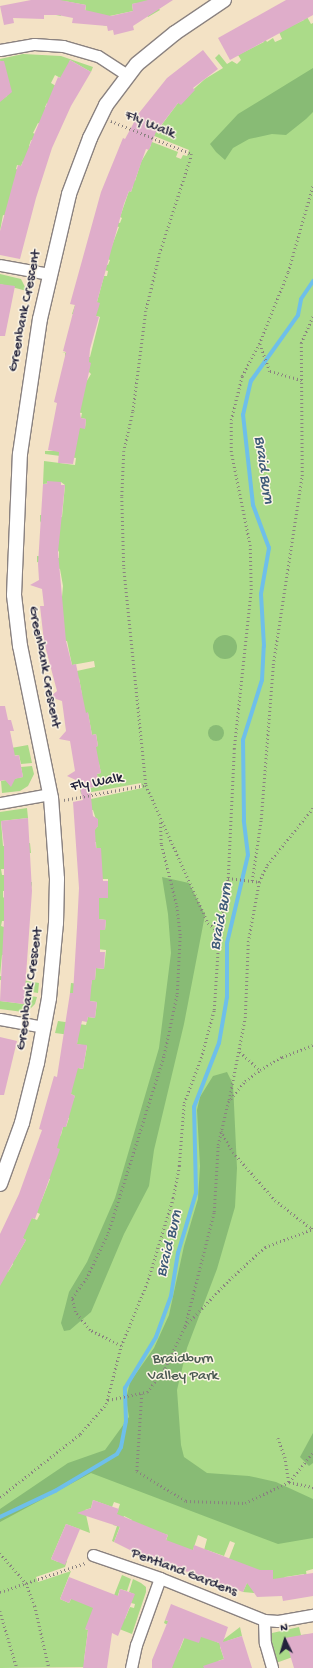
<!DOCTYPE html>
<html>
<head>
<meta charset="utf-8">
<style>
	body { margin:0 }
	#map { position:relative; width:313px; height:1668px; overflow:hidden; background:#f3e2c5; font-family:"Gochi Hand",sans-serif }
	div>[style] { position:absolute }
	.green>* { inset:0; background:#abdb89 }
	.forest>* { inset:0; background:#88bb75 }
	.round { border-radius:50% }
	.stream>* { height:4px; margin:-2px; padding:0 2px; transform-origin:2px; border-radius:2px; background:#6ebfea }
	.building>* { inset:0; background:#dfadca }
	.path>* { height:2.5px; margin-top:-1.25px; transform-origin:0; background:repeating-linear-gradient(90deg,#8a8280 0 1px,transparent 0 4px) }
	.roads { filter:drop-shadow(1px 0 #8a8280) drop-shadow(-1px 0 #8a8280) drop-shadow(0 1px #8a8280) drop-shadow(0 -1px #8a8280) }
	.minor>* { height:11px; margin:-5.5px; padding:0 5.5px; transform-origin:5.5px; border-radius:5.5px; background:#fff }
	.tertiary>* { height:14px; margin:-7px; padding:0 7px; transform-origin:7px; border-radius:7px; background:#fff }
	span { translate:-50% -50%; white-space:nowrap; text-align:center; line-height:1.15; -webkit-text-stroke:3px #fcf5e5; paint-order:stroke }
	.street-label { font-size:15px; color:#22223b }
	.park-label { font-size:15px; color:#4b5a52 }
	.water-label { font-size:16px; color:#3d5978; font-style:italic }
	.north { position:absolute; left:265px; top:1620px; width:40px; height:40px; -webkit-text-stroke:3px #fcf5e5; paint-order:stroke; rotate:355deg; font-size:11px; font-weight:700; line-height:16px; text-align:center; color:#22223b }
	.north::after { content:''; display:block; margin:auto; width:14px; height:18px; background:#22223b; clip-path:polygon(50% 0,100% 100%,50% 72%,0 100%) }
</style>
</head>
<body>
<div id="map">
	<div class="green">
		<div style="clip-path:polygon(56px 0,152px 0,160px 10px,148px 17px,138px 3px,132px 4px,133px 11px,105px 17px,107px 26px,98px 24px,85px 13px,86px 5px,64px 1px,61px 16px,56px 15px)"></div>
		<div style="clip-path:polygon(302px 8px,311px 24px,313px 23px,313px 1569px,306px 1571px,310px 1596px,304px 1574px,285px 1577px,273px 1593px,273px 1570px,254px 1593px,243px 1592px,249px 1578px,225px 1569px,235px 1543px,230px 1541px,224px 1556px,207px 1550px,198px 1573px,207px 1539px,198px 1535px,193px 1550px,162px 1551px,168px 1535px,131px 1523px,132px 1520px,124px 1516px,114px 1542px,112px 1541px,117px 1526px,113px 1525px,120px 1504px,114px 1502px,112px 1507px,93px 1500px,91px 1508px,85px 1510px,90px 1533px,66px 1524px,51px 1559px,58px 1562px,59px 1558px,67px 1561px,65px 1567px,36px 1577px,38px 1582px,71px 1571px,60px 1599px,69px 1603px,72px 1597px,101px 1610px,106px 1616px,122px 1575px,131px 1579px,127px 1591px,120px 1589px,114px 1607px,119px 1616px,125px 1619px,130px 1607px,134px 1608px,135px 1604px,131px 1603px,134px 1594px,129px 1592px,133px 1579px,141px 1583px,146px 1587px,146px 1592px,132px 1634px,104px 1623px,85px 1629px,88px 1630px,84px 1660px,86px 1667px,0 1668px,0 1284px,6px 1271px,8px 1272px,13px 1264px,5px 1253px,15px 1259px,26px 1240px,4px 1227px,32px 1218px,37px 1220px,40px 1214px,26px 1207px,41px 1202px,50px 1179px,39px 1175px,50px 1145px,61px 1135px,63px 1127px,66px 1127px,69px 1118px,66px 1117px,75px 1096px,71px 1094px,73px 1067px,83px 1069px,87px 1046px,77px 1044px,78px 1036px,55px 1033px,58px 1021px,86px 1025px,88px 1017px,95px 1018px,97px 1002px,90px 1001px,90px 995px,70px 993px,71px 983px,91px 985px,92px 980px,95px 980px,96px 968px,104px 969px,106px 950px,97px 949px,97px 941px,100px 939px,97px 930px,105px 930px,106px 920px,98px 919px,99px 898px,108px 898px,108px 879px,98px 879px,96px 842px,77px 843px,98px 826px,93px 810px,88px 810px,91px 799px,142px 788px,141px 783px,81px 794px,80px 790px,99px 786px,97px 774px,101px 773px,99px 764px,72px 751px,98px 746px,96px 734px,92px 735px,88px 713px,67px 717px,82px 695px,79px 678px,65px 681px,54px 676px,95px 667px,94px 661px,72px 665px,67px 641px,45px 644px,45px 599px,62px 597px,63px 586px,60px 569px,37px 562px,37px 556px,59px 558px,59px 552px,40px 521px,40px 515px,62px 517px,65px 485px,61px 482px,43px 484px,44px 461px,75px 465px,76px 458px,45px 454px,45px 451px,58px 451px,79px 427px,85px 428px,86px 419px,81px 418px,82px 413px,69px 411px,91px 374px,75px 358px,65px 356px,65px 353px,62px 352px,90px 357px,100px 317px,86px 313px,85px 317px,72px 314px,75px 305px,97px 302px,104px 276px,107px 276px,108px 271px,96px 268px,97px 262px,108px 265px,110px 260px,107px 259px,119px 227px,109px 224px,110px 220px,120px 223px,122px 218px,120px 217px,129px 191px,131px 192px,133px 186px,109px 172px,135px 181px,141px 162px,151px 145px,139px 137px,178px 152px,176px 157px,181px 159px,183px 155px,187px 156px,189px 150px,142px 131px,148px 126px,159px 134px,163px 129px,160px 127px,178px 103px,205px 79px,223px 68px,215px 58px,219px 54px,227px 64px,232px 61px,237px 64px,241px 60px,238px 55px,264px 42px,258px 31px,260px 30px,267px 42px,273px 38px,275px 42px,282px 39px,279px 32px,304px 20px,298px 9px)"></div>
		<div style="clip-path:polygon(23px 54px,61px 56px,93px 67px,91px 72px,70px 60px,64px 80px,55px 75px,51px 83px,56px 86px,56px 107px,47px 103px,45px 107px,49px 109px,42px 125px,38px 123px,33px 133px,44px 138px,41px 143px,31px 140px,29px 146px,33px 148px,27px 163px,23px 161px,21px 166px,17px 165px,16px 169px,28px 174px,14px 218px,3px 215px,0 231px,0 101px,7px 96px,2px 92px,0 59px)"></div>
		<div style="clip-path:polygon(0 274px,21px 279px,27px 291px,0 284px)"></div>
		<div style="clip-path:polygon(28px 745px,32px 763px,21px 764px,19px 755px,11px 756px,0 750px)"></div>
		<div style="clip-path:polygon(32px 766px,34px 774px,28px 786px,20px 791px,2px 793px,1px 781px,23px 777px,21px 767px)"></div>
		<div style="clip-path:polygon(27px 808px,28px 818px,1px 821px,3px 846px,30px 843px,31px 853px,4px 854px,9px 869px,1px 869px,2px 875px,9px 875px,10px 883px,32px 882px,32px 885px,30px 890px,3px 891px,3px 897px,29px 922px,2px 921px,1px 926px,4px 927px,15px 956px,2px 955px,0 976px,39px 983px,38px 993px,26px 991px,27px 983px,0 980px,0 812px)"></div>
		<div style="clip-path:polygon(25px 995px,37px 997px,35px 1004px,29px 1010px,23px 1012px,0 1009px,0 1001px,24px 1004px)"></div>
		<div style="clip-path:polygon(165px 1620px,219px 1643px,240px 1627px,242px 1636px,227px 1641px,220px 1647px,224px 1659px,218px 1661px,233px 1668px,166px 1668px,180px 1649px,186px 1634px,164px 1623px)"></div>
		<div style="clip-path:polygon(299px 1627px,301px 1635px,309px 1634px,312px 1650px,276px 1663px,271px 1643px,272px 1633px)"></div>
	</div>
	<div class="forest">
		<div style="clip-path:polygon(313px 68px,313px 112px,306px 119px,286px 135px,272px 134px,249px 139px,233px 148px,225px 160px,216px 152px,210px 144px,238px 114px)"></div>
		<div class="round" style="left:213px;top:635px;width:24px;height:24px"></div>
		<div class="round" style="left:208px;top:725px;width:16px;height:16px"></div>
		<div style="clip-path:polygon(162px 877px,189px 883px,205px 915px,184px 1024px,154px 1150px,149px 1186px,124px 1234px,91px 1312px,70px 1330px,64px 1331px,61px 1323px,69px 1292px,87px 1262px,115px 1198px,159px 1048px,171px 953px,168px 914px)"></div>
		<div style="clip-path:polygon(227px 1072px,233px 1084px,237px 1168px,235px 1207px,217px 1269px,187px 1348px,177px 1390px,181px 1445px,184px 1457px,207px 1473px,249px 1476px,276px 1482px,313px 1499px,313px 1538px,278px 1544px,91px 1473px,0 1522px,0 1509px,68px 1463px,105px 1450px,129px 1417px,126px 1399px,130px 1382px,154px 1348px,169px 1315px,184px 1246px,198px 1199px,200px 1166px,197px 1110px,200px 1097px,213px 1076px)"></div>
		<div style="clip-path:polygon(313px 1433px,313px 1463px,309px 1466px,300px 1457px)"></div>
	</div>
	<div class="stream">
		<div style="left:0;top:1517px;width:61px;rotate:-25.3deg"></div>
		<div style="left:55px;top:1491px;width:72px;rotate:-30.8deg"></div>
		<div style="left:117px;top:1454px;width:8px;rotate:-60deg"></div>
		<div style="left:121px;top:1447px;width:26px;rotate:-79deg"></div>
		<div style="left:126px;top:1421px;width:33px;rotate:-92deg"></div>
		<div style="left:125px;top:1388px;width:60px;rotate:-58.7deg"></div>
		<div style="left:156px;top:1337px;width:44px;rotate:-69.9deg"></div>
		<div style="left:171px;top:1296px;width:44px;rotate:-80.8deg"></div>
		<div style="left:178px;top:1253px;width:63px;rotate:-73.3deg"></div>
		<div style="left:196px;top:1193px;width:86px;rotate:-91.3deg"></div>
		<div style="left:194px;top:1107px;width:69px;rotate:-68.7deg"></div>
		<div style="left:219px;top:1043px;width:47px;rotate:-80.1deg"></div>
		<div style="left:227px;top:997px;width:54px;rotate:-90deg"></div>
		<div style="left:227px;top:943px;width:90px;rotate:-76.6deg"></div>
		<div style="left:248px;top:855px;width:35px;rotate:-97deg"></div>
		<div style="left:244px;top:820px;width:80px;rotate:-90.7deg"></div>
		<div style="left:243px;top:740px;width:63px;rotate:-72.4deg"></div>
		<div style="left:262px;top:680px;width:34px;rotate:-87deg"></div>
		<div style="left:264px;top:646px;width:52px;rotate:-93.3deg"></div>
		<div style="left:261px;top:594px;width:47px;rotate:-80.1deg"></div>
		<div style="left:269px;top:548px;width:46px;rotate:-110.4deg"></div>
		<div style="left:253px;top:505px;width:91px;rotate:-96.3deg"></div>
		<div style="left:243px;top:415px;width:35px;rotate:-77deg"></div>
		<div style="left:251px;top:381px;width:81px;rotate:-54.5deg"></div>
		<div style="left:298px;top:315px;width:16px;rotate:-79deg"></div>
		<div style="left:301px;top:299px;width:22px;rotate:-56deg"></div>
	</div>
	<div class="building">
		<div style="clip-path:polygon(31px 0,60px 0,86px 5px,85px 10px,111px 16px,133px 11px,132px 4px,148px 0,173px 0,133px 26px,134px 30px,114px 35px,113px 30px,108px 31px,107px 26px,72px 23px,73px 18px,58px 15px,44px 15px,44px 19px,13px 18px,14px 23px,4px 25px,0 6px)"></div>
		<div style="clip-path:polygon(286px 0,313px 0,313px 15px,230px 60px,218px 38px)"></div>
		<div style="clip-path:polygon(203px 50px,218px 69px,193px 88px,195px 90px,181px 105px,178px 103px,156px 132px,149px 150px,146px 149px,131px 192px,129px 191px,124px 204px,97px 302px,100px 303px,96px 316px,99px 317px,90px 349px,89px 362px,91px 363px,80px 413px,81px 418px,86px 419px,85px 429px,80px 428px,73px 464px,58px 463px,59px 452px,48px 450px,57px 403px,54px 402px,66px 352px,63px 351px,75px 305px,70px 304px,101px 192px,123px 138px,125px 139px,139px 113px,167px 78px)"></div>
		<div style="clip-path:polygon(70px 60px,91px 72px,71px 106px,52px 148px,36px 198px,20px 259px,0 255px,0 231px,18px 165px,21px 166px,58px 77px,60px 78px)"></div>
		<div style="clip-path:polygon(0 61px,4px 61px,12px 92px,0 102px)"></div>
		<div style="clip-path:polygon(0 284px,15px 286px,5px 336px,0 336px)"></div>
		<div style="clip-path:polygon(47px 481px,61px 482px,61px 485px,65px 485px,58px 552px,66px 641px,72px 665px,76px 664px,86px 713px,88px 712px,92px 735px,96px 734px,98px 746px,96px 747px,101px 773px,97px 774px,99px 786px,90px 788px,93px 816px,98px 819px,98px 826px,95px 830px,96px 848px,101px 848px,103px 881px,108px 881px,108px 898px,99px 898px,99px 919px,106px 920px,105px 930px,100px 930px,100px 952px,105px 952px,104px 969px,96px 968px,95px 980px,92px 980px,90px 1001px,97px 1002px,95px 1018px,88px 1017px,87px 1022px,82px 1021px,77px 1044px,87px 1045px,83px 1069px,78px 1068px,71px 1094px,75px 1096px,66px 1127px,63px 1127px,57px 1148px,60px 1149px,35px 1219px,32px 1218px,23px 1238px,26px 1240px,0 1286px,0 1234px,19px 1194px,42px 1130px,39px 1129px,54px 1076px,57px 1077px,70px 993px,73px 993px,77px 927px,79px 888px,73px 802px,83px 800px,78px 781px,67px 776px,75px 771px,70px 741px,59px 739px,66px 731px,62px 701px,50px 697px,57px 691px,44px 642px,40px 606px,44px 606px,42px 589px,30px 585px,39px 580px,38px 564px,43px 484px,47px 484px)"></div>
		<div style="clip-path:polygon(0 706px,5px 706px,8px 720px,11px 720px,14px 731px,10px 731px,15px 756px,19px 755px,23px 777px,15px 779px,11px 787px,5px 780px,0 781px)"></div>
		<div style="clip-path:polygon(28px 818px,32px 891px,24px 1004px,0 1001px,4px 920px,4px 846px,1px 821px)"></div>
		<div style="clip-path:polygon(0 1037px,17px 1041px,4px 1095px,0 1095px)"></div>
		<div style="clip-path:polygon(93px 1500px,119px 1509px,117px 1514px,168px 1535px,166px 1540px,193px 1550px,194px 1545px,260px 1570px,273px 1570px,273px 1579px,313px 1573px,313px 1596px,283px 1601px,282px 1596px,257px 1597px,247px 1583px,243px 1592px,138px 1554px,114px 1542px,120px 1527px,77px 1513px,91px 1508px)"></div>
		<div style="clip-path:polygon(66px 1524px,80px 1529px,65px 1565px,51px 1559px)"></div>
		<div style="clip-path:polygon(69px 1577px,118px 1596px,120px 1589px,135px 1594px,118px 1636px,112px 1633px,107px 1668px,83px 1668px,88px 1630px,85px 1629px,93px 1608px,71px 1599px,69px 1603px,60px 1599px)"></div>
		<div style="clip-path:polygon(171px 1604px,228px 1627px,223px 1642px,242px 1636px,252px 1668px,204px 1668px,203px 1666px,224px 1659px,219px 1643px,201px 1637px,199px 1643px,184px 1638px,172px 1668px,152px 1668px,152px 1660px,168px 1621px,165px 1620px)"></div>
		<div style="clip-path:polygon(313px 1633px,313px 1668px,294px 1668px,285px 1638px)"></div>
	</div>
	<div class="path">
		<div style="left:111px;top:121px;width:87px;rotate:22.2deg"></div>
		<div style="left:192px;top:154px;width:104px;rotate:107.9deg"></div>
		<div style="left:160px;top:253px;width:60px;rotate:103.6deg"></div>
		<div style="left:146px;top:311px;width:102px;rotate:97.3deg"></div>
		<div style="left:133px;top:412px;width:40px;rotate:103deg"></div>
		<div style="left:124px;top:451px;width:46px;rotate:92.5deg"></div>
		<div style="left:122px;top:497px;width:71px;rotate:88.4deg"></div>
		<div style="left:124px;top:568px;width:218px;rotate:84.2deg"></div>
		<div style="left:146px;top:785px;width:151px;rotate:65.8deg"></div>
		<div style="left:208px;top:923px;width:14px;rotate:39deg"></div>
		<div style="left:260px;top:344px;width:29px;rotate:70deg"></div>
		<div style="left:270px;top:371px;width:35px;rotate:16deg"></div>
		<div style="left:64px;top:800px;width:83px;rotate:-10.4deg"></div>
		<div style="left:228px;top:878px;width:31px;rotate:7deg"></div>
		<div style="left:259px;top:882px;width:19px;rotate:-65deg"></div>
		<div style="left:267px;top:865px;width:73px;rotate:-51.1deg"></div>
		<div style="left:252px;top:881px;width:63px;rotate:-81.7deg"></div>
		<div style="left:261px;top:819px;width:154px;rotate:-85.5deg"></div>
		<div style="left:273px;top:665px;width:191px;rotate:-81.3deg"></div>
		<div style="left:302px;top:476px;width:133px;rotate:-90.4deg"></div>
		<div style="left:301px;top:343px;width:30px;rotate:-66deg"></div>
		<div style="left:240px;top:1052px;width:27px;rotate:42deg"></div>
		<div style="left:229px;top:1100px;width:84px;rotate:-79deg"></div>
		<div style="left:245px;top:1018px;width:76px;rotate:-87.7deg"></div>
		<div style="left:248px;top:942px;width:61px;rotate:-79.6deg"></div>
		<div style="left:221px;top:1131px;width:24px;rotate:60deg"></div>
		<div style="left:233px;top:1152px;width:64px;rotate:48.8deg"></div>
		<div style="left:275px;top:1200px;width:47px;rotate:38.1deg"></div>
		<div style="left:312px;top:1229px;width:4px;rotate:-76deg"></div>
		<div style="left:185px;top:1326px;width:118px;rotate:-75.7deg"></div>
		<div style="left:214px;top:1212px;width:67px;rotate:-86.6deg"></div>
		<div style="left:218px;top:1145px;width:44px;rotate:-76.9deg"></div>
		<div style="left:228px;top:1102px;width:27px;rotate:-51deg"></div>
		<div style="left:245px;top:1081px;width:19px;rotate:-36deg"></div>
		<div style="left:260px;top:1070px;width:26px;rotate:-31deg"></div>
		<div style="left:282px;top:1057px;width:33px;rotate:-21deg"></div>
		<div style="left:121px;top:1346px;width:35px;rotate:-153deg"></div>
		<div style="left:90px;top:1330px;width:23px;rotate:-130deg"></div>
		<div style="left:75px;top:1312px;width:14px;rotate:-102deg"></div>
		<div style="left:72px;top:1298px;width:24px;rotate:-54deg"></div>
		<div style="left:86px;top:1279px;width:51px;rotate:-64.4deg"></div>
		<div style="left:108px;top:1233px;width:187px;rotate:-72.5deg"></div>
		<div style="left:164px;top:1055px;width:62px;rotate:-78deg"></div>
		<div style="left:177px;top:994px;width:59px;rotate:-87.1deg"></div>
		<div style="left:180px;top:935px;width:31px;rotate:-97deg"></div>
		<div style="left:176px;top:904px;width:62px;rotate:-104deg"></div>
		<div style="left:161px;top:844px;width:24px;rotate:-92deg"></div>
		<div style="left:142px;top:1394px;width:77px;rotate:93.7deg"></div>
		<div style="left:137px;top:1471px;width:57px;rotate:31.5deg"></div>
		<div style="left:186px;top:1501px;width:59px;rotate:1.9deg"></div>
		<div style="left:245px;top:1503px;width:49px;rotate:-25.5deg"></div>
		<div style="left:289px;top:1482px;width:38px;rotate:-51deg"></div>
		<div style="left:108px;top:1400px;width:40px;rotate:-12deg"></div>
		<div style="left:147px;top:1392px;width:30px;rotate:-53deg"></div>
		<div style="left:165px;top:1368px;width:47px;rotate:-64.5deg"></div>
		<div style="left:185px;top:1326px;width:64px;rotate:-46.3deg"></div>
		<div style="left:229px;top:1280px;width:49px;rotate:-42.5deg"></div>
		<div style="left:265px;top:1247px;width:51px;rotate:-20.6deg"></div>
		<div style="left:278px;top:1438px;width:20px;rotate:70deg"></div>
		<div style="left:285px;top:1457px;width:25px;rotate:81deg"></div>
		<div style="left:289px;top:1482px;width:25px;rotate:12deg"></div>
		<div style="left:0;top:1497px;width:102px;rotate:-38.2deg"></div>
		<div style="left:80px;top:1434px;width:40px;rotate:-49deg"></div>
		<div style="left:106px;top:1404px;width:60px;rotate:-75.5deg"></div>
		<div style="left:121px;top:1346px;width:68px;rotate:-67.6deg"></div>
		<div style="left:147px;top:1283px;width:89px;rotate:-73deg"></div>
		<div style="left:173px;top:1198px;width:33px;rotate:-79deg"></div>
		<div style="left:179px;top:1166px;width:63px;rotate:-85.5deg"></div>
		<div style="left:184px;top:1103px;width:48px;rotate:-69.3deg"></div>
		<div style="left:201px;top:1058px;width:50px;rotate:-74.8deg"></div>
		<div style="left:214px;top:1010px;width:78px;rotate:-86.3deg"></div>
		<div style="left:219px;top:932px;width:55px;rotate:-80.5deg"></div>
		<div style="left:228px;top:878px;width:129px;rotate:-87.3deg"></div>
		<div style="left:234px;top:749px;width:160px;rotate:-83.9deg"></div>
		<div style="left:251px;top:590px;width:44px;rotate:-91.3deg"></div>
		<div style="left:250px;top:546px;width:96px;rotate:-101.4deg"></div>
		<div style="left:231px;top:452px;width:32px;rotate:-90deg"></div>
		<div style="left:231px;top:420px;width:45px;rotate:-76deg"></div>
		<div style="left:242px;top:376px;width:36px;rotate:-62deg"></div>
		<div style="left:259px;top:344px;width:78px;rotate:-68.1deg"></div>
		<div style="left:288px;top:272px;width:91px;rotate:-74deg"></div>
		<div style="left:0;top:1553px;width:40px;rotate:49deg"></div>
		<div style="left:26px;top:1583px;width:25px;rotate:69deg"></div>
		<div style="left:35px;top:1606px;width:64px;rotate:77.3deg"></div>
		<div style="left:0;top:1592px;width:90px;rotate:-18.8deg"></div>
		<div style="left:0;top:1611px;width:59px;rotate:73.4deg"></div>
	</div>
	<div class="roads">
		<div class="minor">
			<div style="left:0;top:50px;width:35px;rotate:-10deg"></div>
			<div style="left:34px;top:44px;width:29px;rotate:4deg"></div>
			<div style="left:63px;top:46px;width:36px;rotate:16deg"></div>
			<div style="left:98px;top:56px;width:35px;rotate:33deg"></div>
			<div style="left:0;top:265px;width:50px;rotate:10.4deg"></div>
			<div style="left:0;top:803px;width:51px;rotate:-10.2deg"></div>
			<div style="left:0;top:1019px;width:45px;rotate:10.3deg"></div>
			<div style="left:93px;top:1555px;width:71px;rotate:18.9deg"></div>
			<div style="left:160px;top:1578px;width:112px;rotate:22deg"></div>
			<div style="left:264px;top:1620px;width:14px;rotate:4deg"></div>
			<div style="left:278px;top:1621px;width:36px;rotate:-10deg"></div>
			<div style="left:264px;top:1620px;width:23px;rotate:88deg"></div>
			<div style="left:265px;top:1643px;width:26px;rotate:74deg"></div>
			<div style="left:131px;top:1668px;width:24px;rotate:-78deg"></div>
			<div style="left:136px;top:1645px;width:71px;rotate:-70.3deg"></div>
		</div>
		<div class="tertiary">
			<div style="left:0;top:1184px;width:65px;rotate:-70.2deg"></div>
			<div style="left:22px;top:1123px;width:62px;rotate:-76deg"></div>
			<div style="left:37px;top:1063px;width:66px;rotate:-79.5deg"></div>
			<div style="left:49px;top:998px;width:75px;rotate:-84.7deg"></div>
			<div style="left:56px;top:923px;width:44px;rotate:-88.7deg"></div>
			<div style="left:57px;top:879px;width:81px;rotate:-94.2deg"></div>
			<div style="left:51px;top:798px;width:155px;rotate:-101.5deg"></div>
			<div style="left:20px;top:646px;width:51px;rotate:-96.7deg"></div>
			<div style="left:14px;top:595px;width:141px;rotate:-87.6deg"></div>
			<div style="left:20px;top:454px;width:136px;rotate:-81.6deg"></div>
			<div style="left:40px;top:319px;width:128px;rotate:-76.9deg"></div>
			<div style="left:69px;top:194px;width:60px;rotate:-69.4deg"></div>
			<div style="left:90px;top:138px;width:37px;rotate:-64deg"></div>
			<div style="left:106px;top:105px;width:51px;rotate:-52.9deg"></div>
			<div style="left:137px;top:64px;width:49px;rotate:-39.2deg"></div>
			<div style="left:175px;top:33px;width:59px;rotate:-34deg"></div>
		</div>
	</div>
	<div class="street-label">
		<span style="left:150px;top:125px;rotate:23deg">Fly Walk</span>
		<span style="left:25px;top:311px;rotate:-79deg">Greenbank Crescent</span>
		<span style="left:44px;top:667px;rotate:79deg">Greenbank Crescent</span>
		<span style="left:97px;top:783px;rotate:-10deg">Fly Walk</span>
		<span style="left:30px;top:989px;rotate:-82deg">Greenbank Crescent</span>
		<span style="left:184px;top:1573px;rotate:21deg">Pentland Gardens</span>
	</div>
	<div class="park-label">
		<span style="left:183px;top:1368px">Braidburn<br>Valley Park</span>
	</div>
	<div class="water-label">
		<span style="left:262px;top:470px;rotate:82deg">Braid Burn</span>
		<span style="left:223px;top:917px;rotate:-79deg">Braid Burn</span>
		<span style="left:171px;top:1244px;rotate:-76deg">Braid Burn</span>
	</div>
	<div class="north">N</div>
</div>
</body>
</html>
